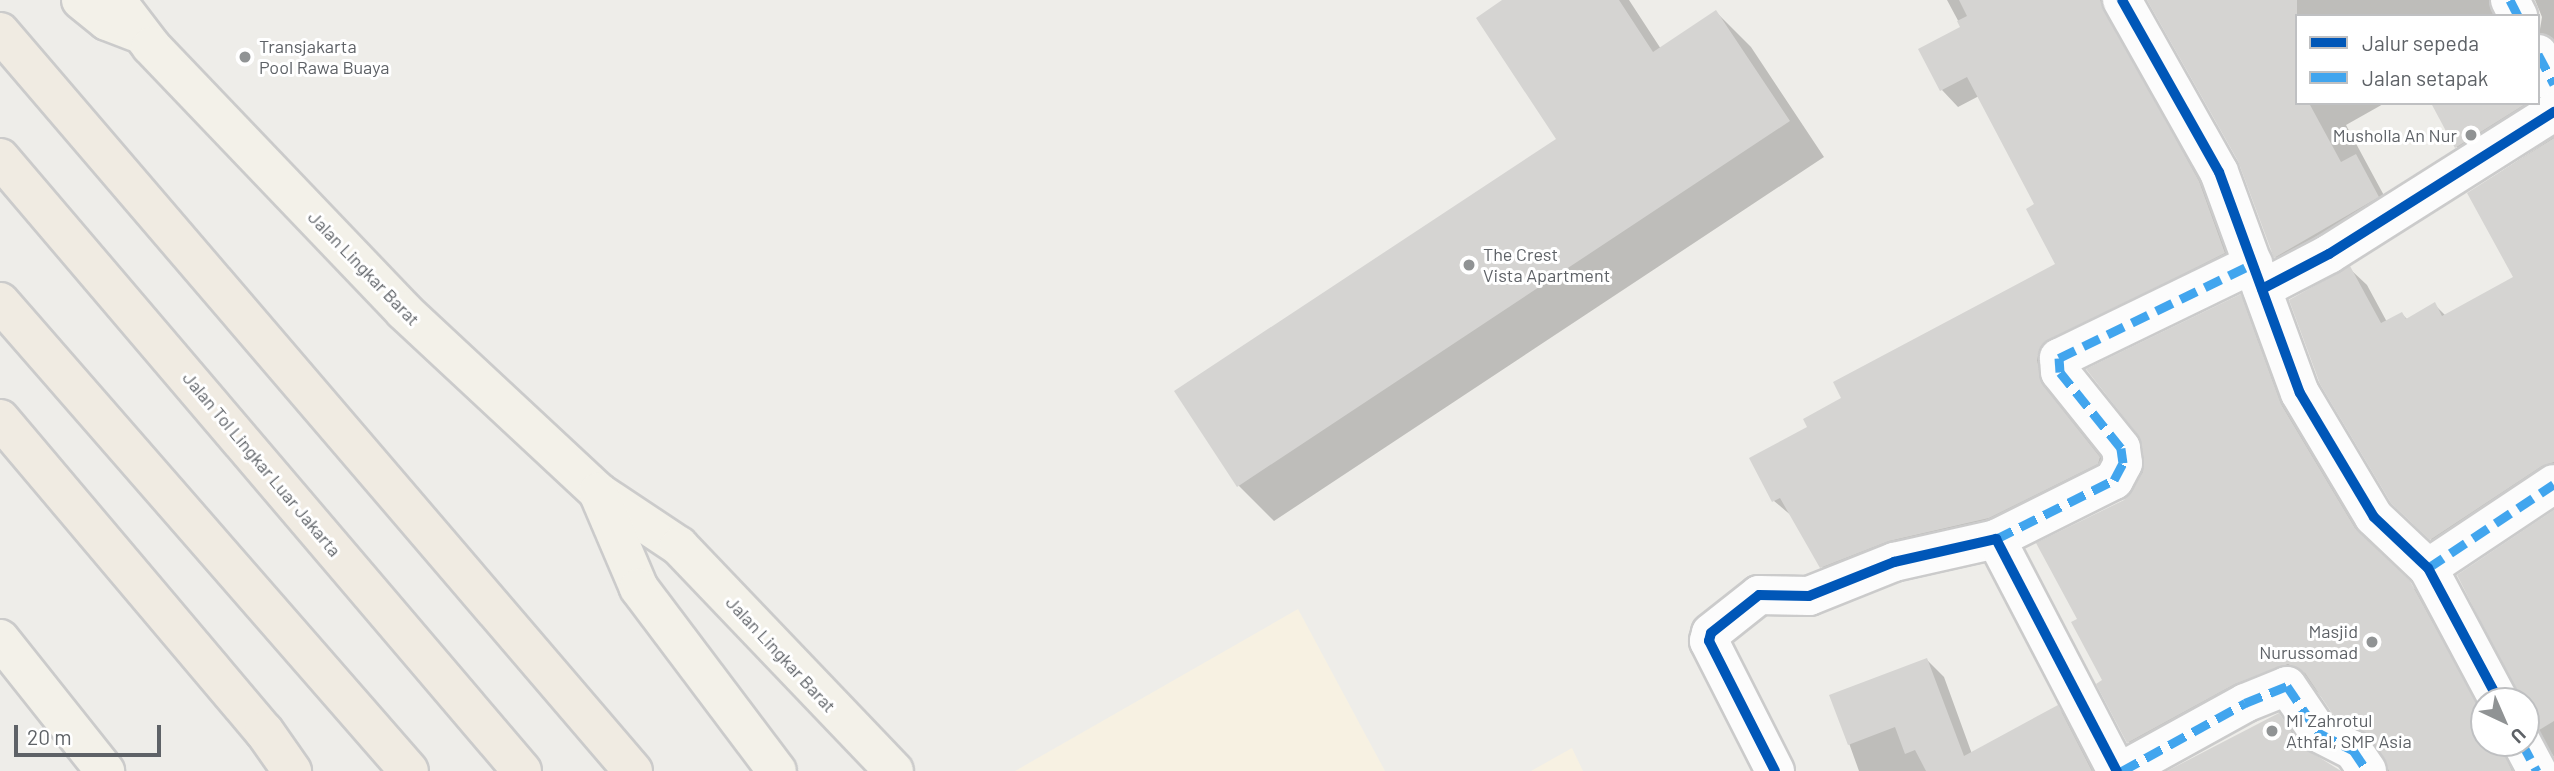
<!DOCTYPE html>
<html>
<head>
<meta charset="utf-8">
<style>
	body { margin:0 }
	#map { position:relative; width:2554px; height:771px; overflow:hidden; background:#eeede9; font-family:Barlow,sans-serif }
	div>[style] { position:absolute }
	.commercial>* { inset:0; background:#f7f1e2 }
	.shadow>* { inset:0; background:#0003 }
	.building>* { inset:0; background:#d5d4d2 }
	.roads { filter:drop-shadow(2px 0 #cbcbcb) drop-shadow(-2px 0 #cbcbcb) drop-shadow(0 2px #cbcbcb) drop-shadow(0 -2px #cbcbcb) }
	.street>* { height:38px; margin:-19px; padding:0 19px; transform-origin:19px; border-radius:19px; background:#fcfcfc }
	.primary>* { height:38px; margin:-19px; padding:0 19px; transform-origin:19px; border-radius:19px; background:#f3f1e9 }
	.highway>* { height:38px; margin:-19px; padding:0 19px; transform-origin:19px; border-radius:19px; background:#f0ebe2 }
	.quiet>* { height:9px; margin-top:-4.5px; transform-origin:0; background:repeating-linear-gradient(90deg,#41a5ee 0 18px,transparent 0 27px) }
	.cycleway>* { height:10px; margin:-5px; padding:0 5px; transform-origin:5px; border-radius:5px; background:#0057b8 }
	.dots>* { width:19px; height:19px; translate:-50% -50%; box-sizing:border-box; border:4px solid #fff; border-radius:50% }
	span { translate:-50% -50%; white-space:nowrap; text-align:center; line-height:1.15; -webkit-text-stroke:6px #fff; paint-order:stroke }
	.poi-label { font-size:18px; color:#5e6267 }
	.left { translate:0 -50%; text-align:left }
	.right { translate:-100% -50%; text-align:right }
	.street-label { font-size:18px; color:#5e6267 }
	.legend { position:absolute; left:2295px; top:14px; width:245px; height:91px; box-sizing:border-box; background:#fff; border:2px solid #bfc0c2; margin:0; padding:9px 12px; list-style:none; font-size:21px; color:#5e6267 }
	.legend li { display:flex; align-items:center; gap:14px; height:35px }
	.legend b { width:35px; border:2px solid #bfc0c2 }
	.north { position:absolute; left:2470px; top:687px; width:70px; height:70px; box-sizing:border-box; background:#fff; border:2px solid #bfc0c2; border-radius:50%; rotate:136deg; font-size:19px; font-weight:700; line-height:28px; text-align:center; color:#5e6267 }
	.north::after { content:''; display:block; margin:auto; width:24px; height:32px; background:#909394; clip-path:polygon(50% 0,100% 100%,50% 72%,0 100%) }
	.scale { position:absolute; left:14px; top:725px; width:147px; height:32px; box-sizing:border-box; border:4px solid #5e6267; border-top:0; padding-left:9px; font-size:21px; line-height:24px; white-space:nowrap; color:#5e6267; -webkit-text-stroke:5px #fff; paint-order:stroke }
</style>
</head>
<body>
<div id="map">
	<div class="commercial">
		<div style="clip-path:polygon(1298px 609px,1385px 771px,1015px 771px)"></div>
		<div style="clip-path:polygon(1572px 748px,1583px 771px,1531px 771px)"></div>
	</div>
	<div class="shadow">
		<div style="clip-path:polygon(1505px 0,1629px 0,1661px 49px,1716px 12px,1751px 47px,1824px 157px,1274px 521px,1239px 486px,1177px 392px,1558px 139px)"></div>
		<div style="clip-path:polygon(1947px 0,2126px 0,2215px 200px,2241px 270px,2053px 378px,2059px 404px,2116px 475px,1839px 584px,1822px 567px,1793px 517px,1774px 501px,1751px 459px,1809px 427px,1844px 399px,2058px 264px,2037px 205px,1979px 96px,1958px 107px,1942px 90px,1962px 28px)"></div>
		<div style="clip-path:polygon(2149px 0,2514px 0,2507px 16px,2297px 16px,2297px 103px,2385px 103px,2346px 125px,2394px 214px,2292px 274px,2275px 257px,2240px 161px)"></div>
		<div style="clip-path:polygon(2535px 0,2554px 0,2554px 51px,2538px 41px,2542px 17px)"></div>
		<div style="clip-path:polygon(2538px 84px,2553px 114px,2474px 164px,2457px 147px,2433px 103px,2538px 103px)"></div>
		<div style="clip-path:polygon(2554px 137px,2554px 486px,2449px 556px,2410px 520px,2350px 269px,2367px 285px,2387px 322px,2402px 314px,2408px 320px,2435px 305px,2446px 316px,2515px 278px,2469px 193px)"></div>
		<div style="clip-path:polygon(2240px 296px,2257px 313px,2298px 423px,2371px 546px,2427px 601px,2484px 707px,2484px 743px,2526px 743px,2526px 701px,2520px 701px,2520px 690px,2554px 512px,2554px 757px,2540px 737px,2521px 771px,2388px 771px,2380px 749px,2353px 733px,2307px 680px,2252px 700px,2145px 759px,2129px 742px,2079px 620px,2126px 500px)"></div>
		<div style="clip-path:polygon(1927px 660px,1944px 677px,1972px 754px,2057px 707px,2074px 724px,2099px 771px,1859px 771px,1832px 696px)"></div>
		<div style="clip-path:polygon(2279px 715px,2310px 753px,2340px 771px,2169px 771px)"></div>
	</div>
	<div class="building">
		<div style="clip-path:polygon(1502px 0,1619px 0,1653px 52px,1716px 10px,1790px 121px,1237px 487px,1174px 391px,1556px 139px,1476px 18px)"></div>
		<div style="clip-path:polygon(1959px 0,2100px 0,2199px 181px,2225px 253px,2041px 346px,2037px 360px,2043px 385px,2100px 457px,2098px 464px,1989px 518px,1889px 541px,1820px 568px,1780px 498px,1772px 502px,1749px 458px,1807px 427px,1803px 419px,1841px 398px,1833px 382px,2055px 264px,2026px 209px,2034px 204px,1967px 77px,1940px 91px,1918px 49px,1960px 27px,1957px 21px,1967px 16px)"></div>
		<div style="clip-path:polygon(2147px 0,2297px 0,2297px 103px,2309px 103px,2341px 162px,2356px 154px,2379px 197px,2274px 258px,2238px 161px)"></div>
		<div style="clip-path:polygon(2431px 103px,2527px 103px,2455px 148px)"></div>
		<div style="clip-path:polygon(2554px 138px,2554px 462px,2542px 466px,2430px 540px,2391px 503px,2320px 384px,2289px 300px,2350px 266px,2381px 323px,2402px 312px,2406px 319px,2435px 302px,2442px 316px,2513px 277px,2467px 193px)"></div>
		<div style="clip-path:polygon(2241px 294px,2281px 404px,2355px 528px,2410px 581px,2484px 716px,2484px 743px,2500px 743px,2512px 771px,2389px 771px,2371px 737px,2334px 716px,2305px 673px,2288px 664px,2235px 684px,2127px 743px,2096px 684px,2102px 680px,2071px 622px,2077px 619px,2036px 543px,2124px 500px,2143px 472px,2138px 435px,2086px 369px)"></div>
		<div style="clip-path:polygon(2554px 510px,2554px 721px,2539px 730px,2526px 722px,2526px 701px,2521px 701px,2457px 575px)"></div>
		<div style="clip-path:polygon(1927px 658px,1964px 756px,2058px 705px,2092px 771px,1926px 771px,1915px 750px,1905px 754px,1895px 727px,1848px 745px,1829px 695px)"></div>
		<div style="clip-path:polygon(2279px 713px,2301px 746px,2341px 771px,2167px 771px)"></div>
	</div>
	<div class="roads">
		<div class="street">
			<div style="left:2122px;top:0;width:197px;rotate:60.6deg"></div>
			<div style="left:2219px;top:172px;width:235px;rotate:69.9deg"></div>
			<div style="left:2300px;top:393px;width:144px;rotate:59.2deg"></div>
			<div style="left:2374px;top:517px;width:74px;rotate:43.4deg"></div>
			<div style="left:2428px;top:568px;width:151px;rotate:61.9deg"></div>
			<div style="left:2510px;top:0;width:18px;rotate:63deg"></div>
			<div style="left:2538px;top:54px;width:34px;rotate:62deg"></div>
			<div style="left:2262px;top:289px;width:76px;rotate:-27.6deg"></div>
			<div style="left:2329px;top:254px;width:266px;rotate:-32.3deg"></div>
			<div style="left:1996px;top:539px;width:132px;rotate:-26.6deg"></div>
			<div style="left:2114px;top:480px;width:19px;rotate:-62deg"></div>
			<div style="left:2123px;top:463px;width:15px;rotate:-98deg"></div>
			<div style="left:2121px;top:448px;width:97px;rotate:-128.8deg"></div>
			<div style="left:2060px;top:372px;width:14px;rotate:-94deg"></div>
			<div style="left:2059px;top:358px;width:216px;rotate:-25.9deg"></div>
			<div style="left:2428px;top:568px;width:151px;rotate:-33.7deg"></div>
			<div style="left:2522px;top:743px;width:32px;rotate:62deg"></div>
			<div style="left:1775px;top:771px;width:146px;rotate:-116.9deg"></div>
			<div style="left:1709px;top:641px;width:8px;rotate:-76deg"></div>
			<div style="left:1711px;top:633px;width:61px;rotate:-38.4deg"></div>
			<div style="left:1759px;top:595px;width:50px;rotate:1.1deg"></div>
			<div style="left:1809px;top:596px;width:92px;rotate:-21.8deg"></div>
			<div style="left:1894px;top:562px;width:105px;rotate:-12.7deg"></div>
			<div style="left:1996px;top:539px;width:262px;rotate:62.5deg"></div>
			<div style="left:2122px;top:771px;width:141px;rotate:-28.9deg"></div>
			<div style="left:2245px;top:703px;width:45px;rotate:-22deg"></div>
			<div style="left:2287px;top:686px;width:57px;rotate:55.8deg"></div>
			<div style="left:2319px;top:733px;width:38px;rotate:27deg"></div>
			<div style="left:2353px;top:750px;width:25px;rotate:56deg"></div>
		</div>
		<div class="primary">
			<div style="left:81px;top:0;width:33px;rotate:39deg"></div>
			<div style="left:107px;top:21px;width:30px;rotate:21deg"></div>
			<div style="left:116px;top:0;width:58px;rotate:52.7deg"></div>
			<div style="left:151px;top:46px;width:366px;rotate:46.3deg"></div>
			<div style="left:404px;top:311px;width:265px;rotate:43deg"></div>
			<div style="left:598px;top:492px;width:97px;rotate:33.7deg"></div>
			<div style="left:679px;top:546px;width:311px;rotate:46.3deg"></div>
			<div style="left:598px;top:492px;width:104px;rotate:66.9deg"></div>
			<div style="left:639px;top:588px;width:229px;rotate:53deg"></div>
			<div style="left:0;top:639px;width:169px;rotate:51.5deg"></div>
		</div>
		<div class="highway">
			<div style="left:0;top:32px;width:973px;rotate:49.42deg"></div>
			<div style="left:0;top:158px;width:805px;rotate:49.58deg"></div>
			<div style="left:0;top:302px;width:622px;rotate:48.91deg"></div>
			<div style="left:0;top:419px;width:409px;rotate:49.8deg"></div>
			<div style="left:264px;top:731px;width:49px;rotate:55deg"></div>
		</div>
	</div>
	<div class="quiet">
		<div style="left:2510px;top:0;width:18px;rotate:63deg"></div>
		<div style="left:2538px;top:54px;width:34px;rotate:62deg"></div>
		<div style="left:1996px;top:539px;width:132px;rotate:-26.6deg"></div>
		<div style="left:2114px;top:480px;width:19px;rotate:-62deg"></div>
		<div style="left:2123px;top:463px;width:15px;rotate:-98deg"></div>
		<div style="left:2121px;top:448px;width:97px;rotate:-128.8deg"></div>
		<div style="left:2060px;top:372px;width:14px;rotate:-94deg"></div>
		<div style="left:2059px;top:358px;width:216px;rotate:-25.9deg"></div>
		<div style="left:2428px;top:568px;width:151px;rotate:-33.7deg"></div>
		<div style="left:2522px;top:743px;width:32px;rotate:62deg"></div>
		<div style="left:2122px;top:771px;width:141px;rotate:-28.9deg"></div>
		<div style="left:2245px;top:703px;width:45px;rotate:-22deg"></div>
		<div style="left:2287px;top:686px;width:57px;rotate:55.8deg"></div>
		<div style="left:2319px;top:733px;width:38px;rotate:27deg"></div>
		<div style="left:2353px;top:750px;width:25px;rotate:56deg"></div>
	</div>
	<div class="cycleway">
		<div style="left:2122px;top:0;width:197px;rotate:60.6deg"></div>
		<div style="left:2219px;top:172px;width:235px;rotate:69.9deg"></div>
		<div style="left:2300px;top:393px;width:144px;rotate:59.2deg"></div>
		<div style="left:2374px;top:517px;width:74px;rotate:43.4deg"></div>
		<div style="left:2428px;top:568px;width:151px;rotate:61.9deg"></div>
		<div style="left:2262px;top:289px;width:76px;rotate:-27.6deg"></div>
		<div style="left:2329px;top:254px;width:266px;rotate:-32.3deg"></div>
		<div style="left:1775px;top:771px;width:146px;rotate:-116.9deg"></div>
		<div style="left:1709px;top:641px;width:8px;rotate:-76deg"></div>
		<div style="left:1711px;top:633px;width:61px;rotate:-38.4deg"></div>
		<div style="left:1759px;top:595px;width:50px;rotate:1.1deg"></div>
		<div style="left:1809px;top:596px;width:92px;rotate:-21.8deg"></div>
		<div style="left:1894px;top:562px;width:105px;rotate:-12.7deg"></div>
		<div style="left:1996px;top:539px;width:262px;rotate:62.5deg"></div>
	</div>
	<div class="dots">
		<div style="left:245px;top:57px;background:#909394"></div>
		<div style="left:2471px;top:135px;background:#909394"></div>
		<div style="left:1469px;top:265px;background:#909394"></div>
		<div style="left:2372px;top:642px;background:#909394"></div>
		<div style="left:2272px;top:731px;background:#909394"></div>
	</div>
	<div class="poi-label">
		<span class="left" style="left:259px;top:57px">Transjakarta<br>Pool Rawa Buaya</span>
		<span class="right" style="left:2457px;top:135px">Musholla An Nur</span>
		<span class="left" style="left:1483px;top:265px">The Crest<br>Vista Apartment</span>
		<span class="right" style="left:2358px;top:642px">Masjid<br>Nurussomad</span>
		<span class="left" style="left:2286px;top:731px">MI Zahrotul<br>Athfal, SMP Asia</span>
	</div>
	<div class="street-label">
		<span style="left:364px;top:268px;rotate:46deg">Jalan Lingkar Barat</span>
		<span style="left:262px;top:464px;rotate:50deg">Jalan Tol Lingkar Luar Jakarta</span>
		<span style="left:781px;top:654px;rotate:47deg">Jalan Lingkar Barat</span>
	</div>
	<ul class="legend">
	<li><b style="height:9px;background:#0057b8"></b>Jalur sepeda</li>
	<li><b style="height:9px;background:#41a5ee"></b>Jalan setapak</li>
	</ul>
	<div class="north">U</div>
	<div class="scale">20 m</div>
</div>
</body>
</html>
